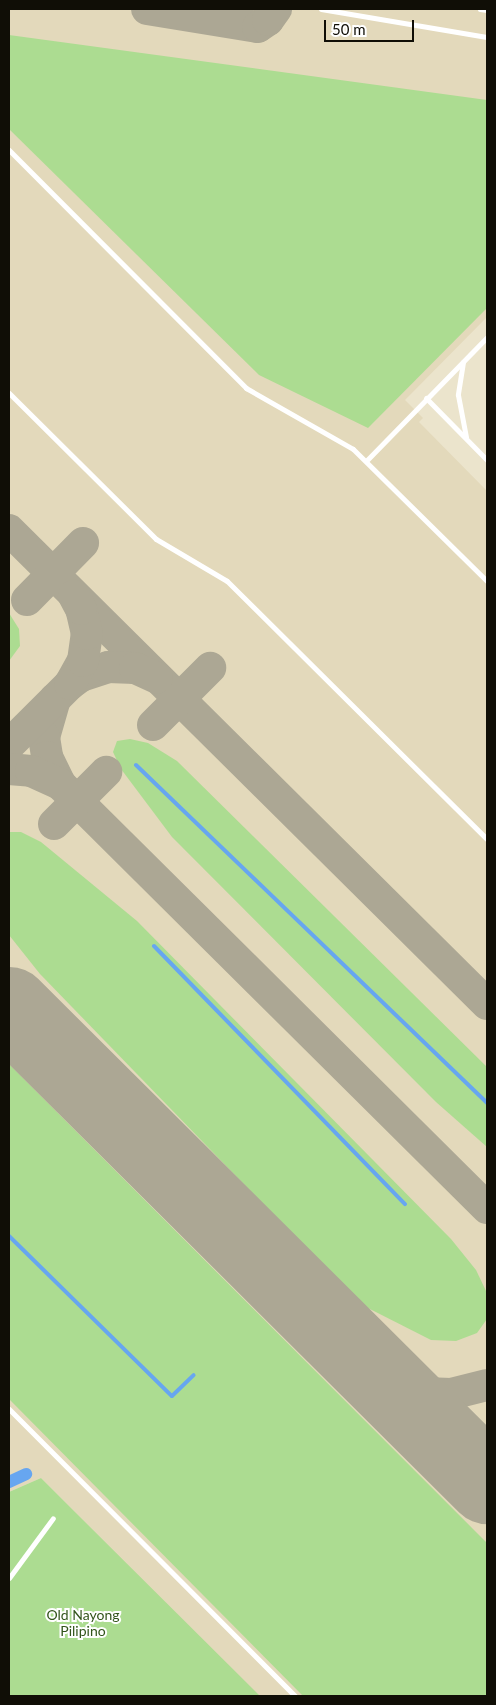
<!DOCTYPE html>
<html>
<head>
<meta charset="utf-8">
<style>
	body { margin:0 }
	#map { position:relative; width:496px; height:1705px; overflow:hidden; background:#ebe4cc; font-family:Lato,sans-serif }
	div>[style] { position:absolute }
	.built>* { inset:0; background:#e3d9bb }
	.green>* { inset:0; background:#acdc91 }
	.stream>* { height:4px; margin:-2px; padding:0 2px; transform-origin:2px; border-radius:2px; background:#67a6f0 }
	.canal>* { height:12px; margin:-6px; padding:0 6px; transform-origin:6px; border-radius:6px; background:#67a6f0 }
	.taxiway>* { height:32px; margin:-16px; padding:0 16px; transform-origin:16px; border-radius:16px; background:#aca794 }
	.runway>* { height:81px; margin:-40.5px; padding:0 40.5px; transform-origin:40.5px; border-radius:40.5px; background:#aca794 }
	.service>* { height:5px; margin:-2.5px; padding:0 2.5px; transform-origin:2.5px; border-radius:2.5px; background:#fff }
	span { translate:-50% -50%; white-space:nowrap; text-align:center; line-height:1.15; -webkit-text-stroke:4px #fff; paint-order:stroke }
	.park-label { font-size:14px; color:#32541b }
	.frame { position:absolute; inset:0; border:10px solid #100e06; pointer-events:none }
	.scale { position:absolute; left:324px; top:20px; width:90px; height:22px; box-sizing:border-box; border:2px solid #100e06; border-top:0; padding-left:6px; font-size:15px; line-height:18px; white-space:nowrap; color:#100e06; -webkit-text-stroke:4px #fff; paint-order:stroke }
</style>
</head>
<body>
<div id="map">
	<div class="built">
		<div style="clip-path:polygon(9px 9px,487px 9px,487px 317px,405px 400px,423px 418px,419px 422px,487px 491px,487px 1696px,258px 1696px,41px 1478px,9px 1492px)"></div>
	</div>
	<div class="green">
		<div style="clip-path:polygon(9px 35px,487px 100px,487px 308px,368px 428px,259px 375px,9px 129px)"></div>
		<div style="clip-path:polygon(9px 613px,19px 629px,20px 646px,9px 661px)"></div>
		<div style="clip-path:polygon(130px 739px,148px 743px,177px 761px,487px 1067px,487px 1147px,436px 1102px,172px 837px,121px 769px,113px 752px,117px 741px)"></div>
		<div style="clip-path:polygon(9px 832px,21px 832px,41px 842px,137px 921px,451px 1239px,476px 1270px,487px 1293px,487px 1319px,477px 1333px,456px 1341px,431px 1340px,360px 1304px,40px 974px,9px 935px)"></div>
		<div style="clip-path:polygon(9px 1064px,487px 1543px,487px 1696px,303px 1696px,9px 1399px)"></div>
		<div style="clip-path:polygon(41px 1478px,75px 1512px,260px 1696px,9px 1696px,9px 1492px)"></div>
	</div>
	<div class="stream">
		<div style="left:136px;top:765px;width:487px;rotate:43.9deg"></div>
		<div style="left:154px;top:946px;width:360px;rotate:45.8deg"></div>
		<div style="left:9px;top:1236px;width:228px;rotate:44.5deg"></div>
		<div style="left:172px;top:1396px;width:30px;rotate:-44deg"></div>
	</div>
	<div class="canal">
		<div style="left:9px;top:1482px;width:19px;rotate:-25deg"></div>
	</div>
	<div class="taxiway">
		<div style="left:147px;top:9px;width:112px;rotate:9.2deg"></div>
		<div style="left:258px;top:27px;width:12px;rotate:-35deg"></div>
		<div style="left:268px;top:20px;width:14px;rotate:-54deg"></div>
		<div style="left:9px;top:530px;width:673px;rotate:44.76deg"></div>
		<div style="left:27px;top:600px;width:80px;rotate:-45.5deg"></div>
		<div style="left:70px;top:684px;width:14px;rotate:-36deg"></div>
		<div style="left:81px;top:676px;width:28px;rotate:-18deg"></div>
		<div style="left:108px;top:667px;width:27px;rotate:2deg"></div>
		<div style="left:135px;top:668px;width:24px;rotate:24deg"></div>
		<div style="left:55px;top:699px;width:40px;rotate:106deg"></div>
		<div style="left:44px;top:737px;width:20px;rotate:81deg"></div>
		<div style="left:47px;top:757px;width:30px;rotate:64deg"></div>
		<div style="left:60px;top:784px;width:602px;rotate:44.8deg"></div>
		<div style="left:153px;top:725px;width:81px;rotate:-45deg"></div>
		<div style="left:9px;top:745px;width:86px;rotate:-45deg"></div>
		<div style="left:70px;top:684px;width:26px;rotate:-61deg"></div>
		<div style="left:83px;top:661px;width:27px;rotate:-82deg"></div>
		<div style="left:87px;top:634px;width:26px;rotate:-103deg"></div>
		<div style="left:81px;top:609px;width:15px;rotate:-118deg"></div>
		<div style="left:9px;top:769px;width:22px;rotate:5deg"></div>
		<div style="left:31px;top:771px;width:32px;rotate:24deg"></div>
		<div style="left:54px;top:824px;width:74px;rotate:-45deg"></div>
		<div style="left:376px;top:1372px;width:26px;rotate:29deg"></div>
		<div style="left:399px;top:1385px;width:26px;rotate:18deg"></div>
		<div style="left:424px;top:1393px;width:27px;rotate:2deg"></div>
		<div style="left:451px;top:1394px;width:37px;rotate:-14deg"></div>
	</div>
	<div class="runway">
		<div style="left:9px;top:1007px;width:675px;rotate:44.88deg"></div>
	</div>
	<div class="service">
		<div style="left:321px;top:9px;width:168px;rotate:9.6deg"></div>
		<div style="left:480px;top:9px;width:7px;rotate:8deg"></div>
		<div style="left:9px;top:150px;width:336px;rotate:45.1deg"></div>
		<div style="left:246px;top:388px;width:123px;rotate:29.7deg"></div>
		<div style="left:353px;top:449px;width:188px;rotate:44.6deg"></div>
		<div style="left:463px;top:362px;width:33px;rotate:99deg"></div>
		<div style="left:458px;top:395px;width:43px;rotate:79.2deg"></div>
		<div style="left:9px;top:393px;width:207px;rotate:44.8deg"></div>
		<div style="left:156px;top:539px;width:82px;rotate:30.6deg"></div>
		<div style="left:227px;top:581px;width:366px;rotate:44.8deg"></div>
		<div style="left:426px;top:398px;width:87px;rotate:45.5deg"></div>
		<div style="left:367px;top:460px;width:172px;rotate:-45.7deg"></div>
		<div style="left:9px;top:1409px;width:405px;rotate:45.1deg"></div>
		<div style="left:9px;top:1578px;width:74px;rotate:-53.7deg"></div>
	</div>
	<div class="park-label">
		<span style="left:83px;top:1623px">Old Nayong<br>Pilipino</span>
	</div>
	<div class="frame"></div>
	<div class="scale">50 m</div>
</div>
</body>
</html>
